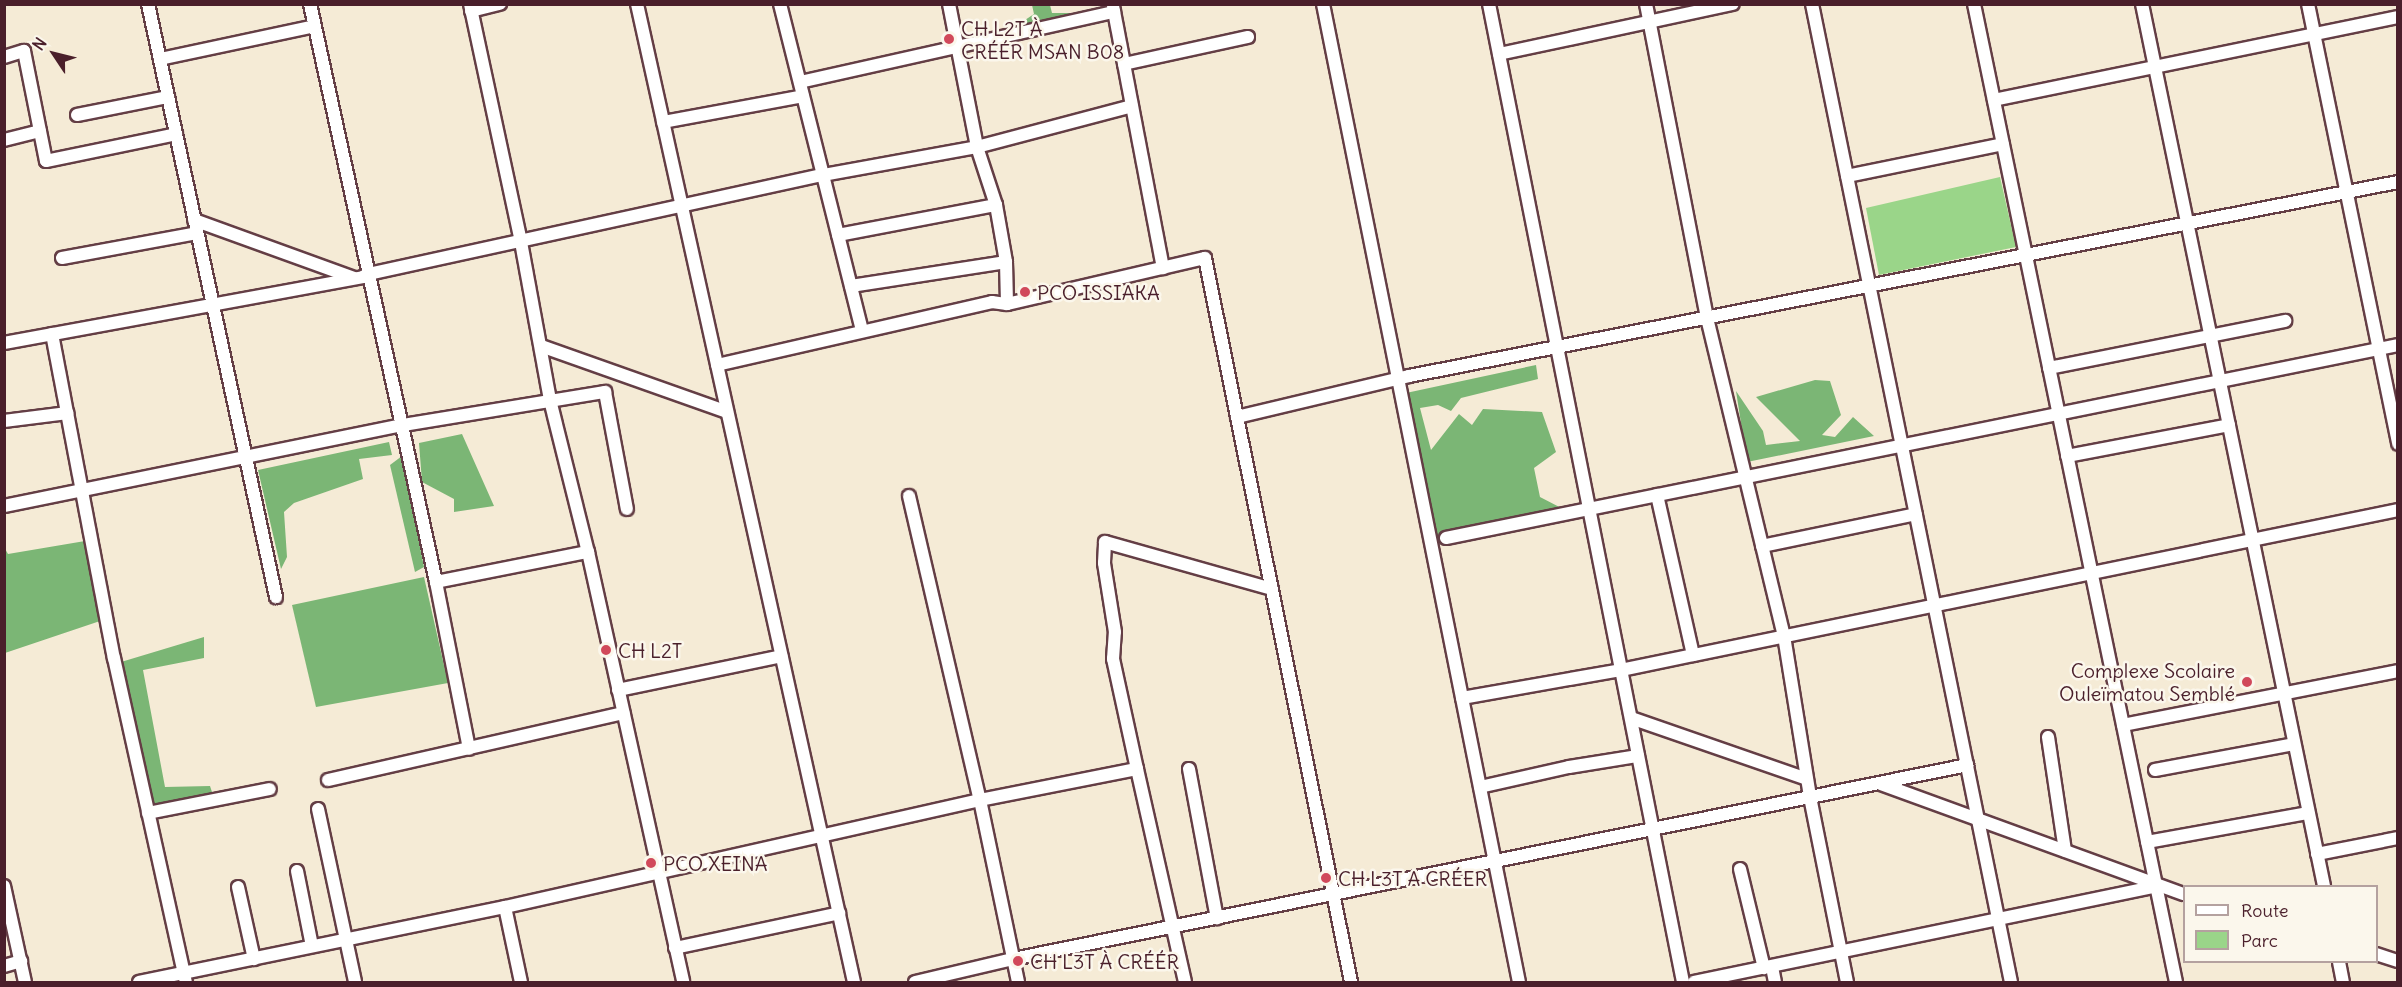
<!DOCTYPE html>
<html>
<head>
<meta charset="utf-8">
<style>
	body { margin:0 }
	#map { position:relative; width:2402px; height:987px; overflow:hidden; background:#f5ebd6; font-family:Delius,sans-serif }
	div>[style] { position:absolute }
	.green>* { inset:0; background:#9ad589 }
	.forest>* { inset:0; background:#7bb675 }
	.roads { filter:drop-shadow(2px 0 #643e45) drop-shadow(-2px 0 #643e45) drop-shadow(0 2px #643e45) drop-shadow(0 -2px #643e45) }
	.minor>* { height:12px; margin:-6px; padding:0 6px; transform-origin:6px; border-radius:6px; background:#fff }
	.dots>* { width:16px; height:16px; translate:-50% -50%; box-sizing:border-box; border:3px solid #fbf7ec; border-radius:50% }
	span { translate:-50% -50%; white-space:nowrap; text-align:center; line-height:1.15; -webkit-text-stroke:5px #fbf7ec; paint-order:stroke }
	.poi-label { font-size:20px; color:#4a1f2b }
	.left { translate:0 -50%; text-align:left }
	.right { translate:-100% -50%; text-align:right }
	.frame { position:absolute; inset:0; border:6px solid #4a1f2b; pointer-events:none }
	.legend { position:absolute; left:2183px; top:885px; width:195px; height:78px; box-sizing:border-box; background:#fbf7ec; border:2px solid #b4a19f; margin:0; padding:8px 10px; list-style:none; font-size:18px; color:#4a1f2b }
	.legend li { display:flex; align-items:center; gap:12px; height:30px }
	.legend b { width:30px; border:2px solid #b4a19f }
	.north { position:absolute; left:24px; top:24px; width:60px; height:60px; -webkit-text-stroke:4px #fbf7ec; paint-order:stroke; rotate:305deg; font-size:16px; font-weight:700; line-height:24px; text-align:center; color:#4a1f2b }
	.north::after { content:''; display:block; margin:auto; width:21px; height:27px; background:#4a1f2b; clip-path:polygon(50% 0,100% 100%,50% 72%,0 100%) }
</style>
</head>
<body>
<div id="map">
	<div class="green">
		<div style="clip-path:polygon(2000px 177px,2016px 247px,1879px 275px,1866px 208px)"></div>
	</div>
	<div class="forest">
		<div style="clip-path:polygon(1032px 5px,1050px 5px,1052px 13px,1076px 13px,1077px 23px,1022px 39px,1010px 30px,1034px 14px)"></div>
		<div style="clip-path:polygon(1536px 365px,1538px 379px,1461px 398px,1451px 411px,1438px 405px,1420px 408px,1431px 450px,1459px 414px,1472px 425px,1483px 409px,1542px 412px,1556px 452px,1534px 468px,1540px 497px,1569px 512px,1435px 542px,1406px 393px)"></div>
		<div style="clip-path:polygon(1815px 380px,1830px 381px,1841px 415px,1822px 435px,1835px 437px,1853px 417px,1874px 436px,1747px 462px,1736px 391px,1763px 431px,1766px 445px,1800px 441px,1756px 397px)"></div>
		<div style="clip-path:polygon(462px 434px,494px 506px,454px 512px,454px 499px,422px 482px,419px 443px)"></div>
		<div style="clip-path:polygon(389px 442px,392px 455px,359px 459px,363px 479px,294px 503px,284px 512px,287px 557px,281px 569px,258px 470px)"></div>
		<div style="clip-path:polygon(402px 456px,424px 567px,415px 572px,390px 465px)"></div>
		<div style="clip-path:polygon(91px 540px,106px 619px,5px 653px,4px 547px,8px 554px)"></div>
		<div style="clip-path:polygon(424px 577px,448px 683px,316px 707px,292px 605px)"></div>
		<div style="clip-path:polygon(204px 637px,204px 658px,143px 670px,165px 787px,210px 786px,214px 798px,153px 806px,121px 662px)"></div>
	</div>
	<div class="roads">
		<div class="minor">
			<div style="left:148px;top:4px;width:607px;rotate:77.82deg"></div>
			<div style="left:310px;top:4px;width:592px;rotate:77.7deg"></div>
			<div style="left:436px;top:582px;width:170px;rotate:78.8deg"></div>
			<div style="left:470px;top:4px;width:243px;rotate:77.9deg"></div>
			<div style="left:521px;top:242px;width:161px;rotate:79.6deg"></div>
			<div style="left:550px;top:400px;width:157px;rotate:76deg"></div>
			<div style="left:588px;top:552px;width:440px;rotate:77.5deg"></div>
			<div style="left:637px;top:4px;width:1002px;rotate:77.49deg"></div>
			<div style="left:780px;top:4px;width:337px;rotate:75.9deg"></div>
			<div style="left:949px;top:4px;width:146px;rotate:78.9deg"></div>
			<div style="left:977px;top:147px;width:61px;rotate:71.9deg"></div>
			<div style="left:996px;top:205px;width:58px;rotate:80deg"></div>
			<div style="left:1006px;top:262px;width:42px;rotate:88.6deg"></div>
			<div style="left:1323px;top:4px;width:997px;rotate:78.67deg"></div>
			<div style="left:1489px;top:4px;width:997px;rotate:78.78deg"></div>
			<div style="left:1646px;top:4px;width:320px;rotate:79deg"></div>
			<div style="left:1707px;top:318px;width:327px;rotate:76.4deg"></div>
			<div style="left:1784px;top:636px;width:163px;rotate:80.8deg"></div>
			<div style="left:1810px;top:797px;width:189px;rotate:78.7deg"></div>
			<div style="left:1812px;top:4px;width:998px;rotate:78.5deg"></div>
			<div style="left:1974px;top:4px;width:999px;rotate:78.33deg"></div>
			<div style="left:2142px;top:4px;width:901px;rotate:78.34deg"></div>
			<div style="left:2308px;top:4px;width:449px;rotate:78.4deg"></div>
			<div style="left:1113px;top:6px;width:267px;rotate:79.2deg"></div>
			<div style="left:471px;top:11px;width:30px;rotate:-14deg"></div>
			<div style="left:1499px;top:54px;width:239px;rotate:-12.1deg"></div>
			<div style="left:4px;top:57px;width:21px;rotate:-17deg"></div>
			<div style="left:24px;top:51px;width:112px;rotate:78.7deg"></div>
			<div style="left:46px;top:161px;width:133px;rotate:-11.7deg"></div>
			<div style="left:160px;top:59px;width:158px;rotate:-12deg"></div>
			<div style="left:1124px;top:64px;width:127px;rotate:-12.3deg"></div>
			<div style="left:800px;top:82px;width:322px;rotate:-12.6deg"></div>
			<div style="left:1994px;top:100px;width:412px;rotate:-11.6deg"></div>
			<div style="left:77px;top:115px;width:93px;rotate:-11.2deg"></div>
			<div style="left:663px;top:122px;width:142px;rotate:-10.5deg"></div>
			<div style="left:4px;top:140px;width:37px;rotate:-14deg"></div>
			<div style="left:1847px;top:176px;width:159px;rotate:-11.6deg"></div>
			<div style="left:194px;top:220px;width:170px;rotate:19.9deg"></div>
			<div style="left:838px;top:235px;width:161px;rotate:-10.8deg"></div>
			<div style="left:62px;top:258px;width:137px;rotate:-10.5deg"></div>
			<div style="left:851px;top:286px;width:157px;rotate:-8.8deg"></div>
			<div style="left:52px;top:334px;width:330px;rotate:79.2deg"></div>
			<div style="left:114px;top:658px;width:332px;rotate:77.5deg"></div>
			<div style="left:4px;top:343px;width:365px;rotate:-10.4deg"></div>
			<div style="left:363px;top:277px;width:6px;rotate:-31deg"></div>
			<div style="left:368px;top:274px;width:466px;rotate:-12.3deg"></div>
			<div style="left:823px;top:175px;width:157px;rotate:-10.3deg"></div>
			<div style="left:977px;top:147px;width:160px;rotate:-14.8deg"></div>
			<div style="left:541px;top:346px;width:197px;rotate:19.5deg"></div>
			<div style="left:717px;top:365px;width:282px;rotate:-12.9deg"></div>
			<div style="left:992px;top:302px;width:15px;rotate:8deg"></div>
			<div style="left:1007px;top:304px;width:203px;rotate:-13.1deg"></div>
			<div style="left:1205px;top:258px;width:739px;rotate:78.6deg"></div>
			<div style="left:2049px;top:368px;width:241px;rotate:-11.3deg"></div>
			<div style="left:1237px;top:417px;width:177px;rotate:-13.4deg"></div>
			<div style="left:1409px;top:376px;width:1008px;rotate:-11.1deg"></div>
			<div style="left:4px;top:421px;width:64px;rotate:-7.2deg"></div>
			<div style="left:2067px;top:456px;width:165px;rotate:-10.8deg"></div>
			<div style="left:1657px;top:495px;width:164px;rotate:77.3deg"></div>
			<div style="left:909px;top:496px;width:312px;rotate:76.9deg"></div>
			<div style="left:980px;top:800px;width:160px;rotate:-11.2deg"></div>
			<div style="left:1137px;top:769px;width:218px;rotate:77.3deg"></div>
			<div style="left:4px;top:506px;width:407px;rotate:-11.5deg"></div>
			<div style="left:403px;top:425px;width:205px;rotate:-9.3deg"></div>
			<div style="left:605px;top:392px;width:119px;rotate:79.4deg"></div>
			<div style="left:1446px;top:538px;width:971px;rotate:-11.46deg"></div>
			<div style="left:1762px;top:546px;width:157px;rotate:-11.7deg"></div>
			<div style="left:436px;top:582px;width:155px;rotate:-11.2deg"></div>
			<div style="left:618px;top:690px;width:167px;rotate:-11.7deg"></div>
			<div style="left:1462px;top:698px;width:161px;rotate:-10deg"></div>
			<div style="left:1621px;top:670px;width:793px;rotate:-11.64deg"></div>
			<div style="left:1631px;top:718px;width:186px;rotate:19.1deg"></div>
			<div style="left:2123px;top:725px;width:280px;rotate:-11.1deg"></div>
			<div style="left:2048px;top:737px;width:115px;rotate:81.5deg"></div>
			<div style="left:1137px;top:769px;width:113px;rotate:-102.3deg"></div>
			<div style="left:1113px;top:659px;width:27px;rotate:-86deg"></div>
			<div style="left:1115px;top:632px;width:70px;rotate:-99.1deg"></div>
			<div style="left:1104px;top:563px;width:21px;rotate:-87deg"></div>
			<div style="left:1105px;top:542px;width:173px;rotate:15.7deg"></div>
			<div style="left:1189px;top:769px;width:152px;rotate:79.4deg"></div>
			<div style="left:2155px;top:770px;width:141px;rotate:-10.6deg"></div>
			<div style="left:328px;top:780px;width:303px;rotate:-12.8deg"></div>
			<div style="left:1881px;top:784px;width:322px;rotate:20deg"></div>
			<div style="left:1480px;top:787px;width:91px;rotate:-12.7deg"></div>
			<div style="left:1569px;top:767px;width:70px;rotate:-9.1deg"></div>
			<div style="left:318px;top:809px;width:177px;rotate:77.9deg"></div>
			<div style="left:148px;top:813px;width:124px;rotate:-11.1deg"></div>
			<div style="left:2147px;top:842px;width:164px;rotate:-10.2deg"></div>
			<div style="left:2317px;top:854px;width:83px;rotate:-11.2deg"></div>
			<div style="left:1740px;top:869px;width:102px;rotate:76.4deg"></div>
			<div style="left:297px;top:871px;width:76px;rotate:78.7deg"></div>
			<div style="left:4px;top:886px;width:98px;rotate:77.7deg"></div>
			<div style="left:238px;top:887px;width:74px;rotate:77.5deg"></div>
			<div style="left:505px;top:907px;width:77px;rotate:78deg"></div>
			<div style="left:675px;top:948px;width:168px;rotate:-12deg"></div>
			<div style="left:2376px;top:954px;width:23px;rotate:18deg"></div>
			<div style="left:2339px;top:962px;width:20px;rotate:79deg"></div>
			<div style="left:4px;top:966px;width:18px;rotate:-16deg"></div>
			<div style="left:1772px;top:967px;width:15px;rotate:79deg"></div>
			<div style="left:139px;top:982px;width:374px;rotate:-11.6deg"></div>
			<div style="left:505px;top:907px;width:487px;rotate:-12.7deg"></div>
			<div style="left:980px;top:800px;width:186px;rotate:78.2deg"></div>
			<div style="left:915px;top:982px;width:101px;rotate:-13.2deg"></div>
			<div style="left:1013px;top:959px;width:974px;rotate:-11.49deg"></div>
			<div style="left:1694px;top:982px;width:472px;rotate:-11.7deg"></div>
		</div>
	</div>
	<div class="dots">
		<div style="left:949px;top:39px;background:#d1495b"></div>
		<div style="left:1025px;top:292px;background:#d1495b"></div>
		<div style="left:606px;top:650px;background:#d1495b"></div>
		<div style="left:2247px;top:682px;background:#d1495b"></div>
		<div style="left:651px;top:863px;background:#d1495b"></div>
		<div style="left:1326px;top:878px;background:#d1495b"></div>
		<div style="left:1018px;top:961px;background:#d1495b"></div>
	</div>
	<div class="poi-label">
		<span class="left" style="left:961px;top:40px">CH L2T À<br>CRÉÉR MSAN B08</span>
		<span class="left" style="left:1037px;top:292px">PCO ISSIAKA</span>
		<span class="left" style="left:618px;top:650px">CH L2T</span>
		<span class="right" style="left:2235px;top:682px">Complexe Scolaire<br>Ouleïmatou Semblé</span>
		<span class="left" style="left:663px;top:863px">PCO XEINA</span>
		<span class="left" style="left:1338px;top:878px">CH L3T A CRÉER</span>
		<span class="left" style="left:1030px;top:961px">CH L3T À CRÉÉR</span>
	</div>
	<div class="frame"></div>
	<ul class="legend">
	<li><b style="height:8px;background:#fff"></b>Route</li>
	<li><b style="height:16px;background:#9ad589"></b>Parc</li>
	</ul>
	<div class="north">N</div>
</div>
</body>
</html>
